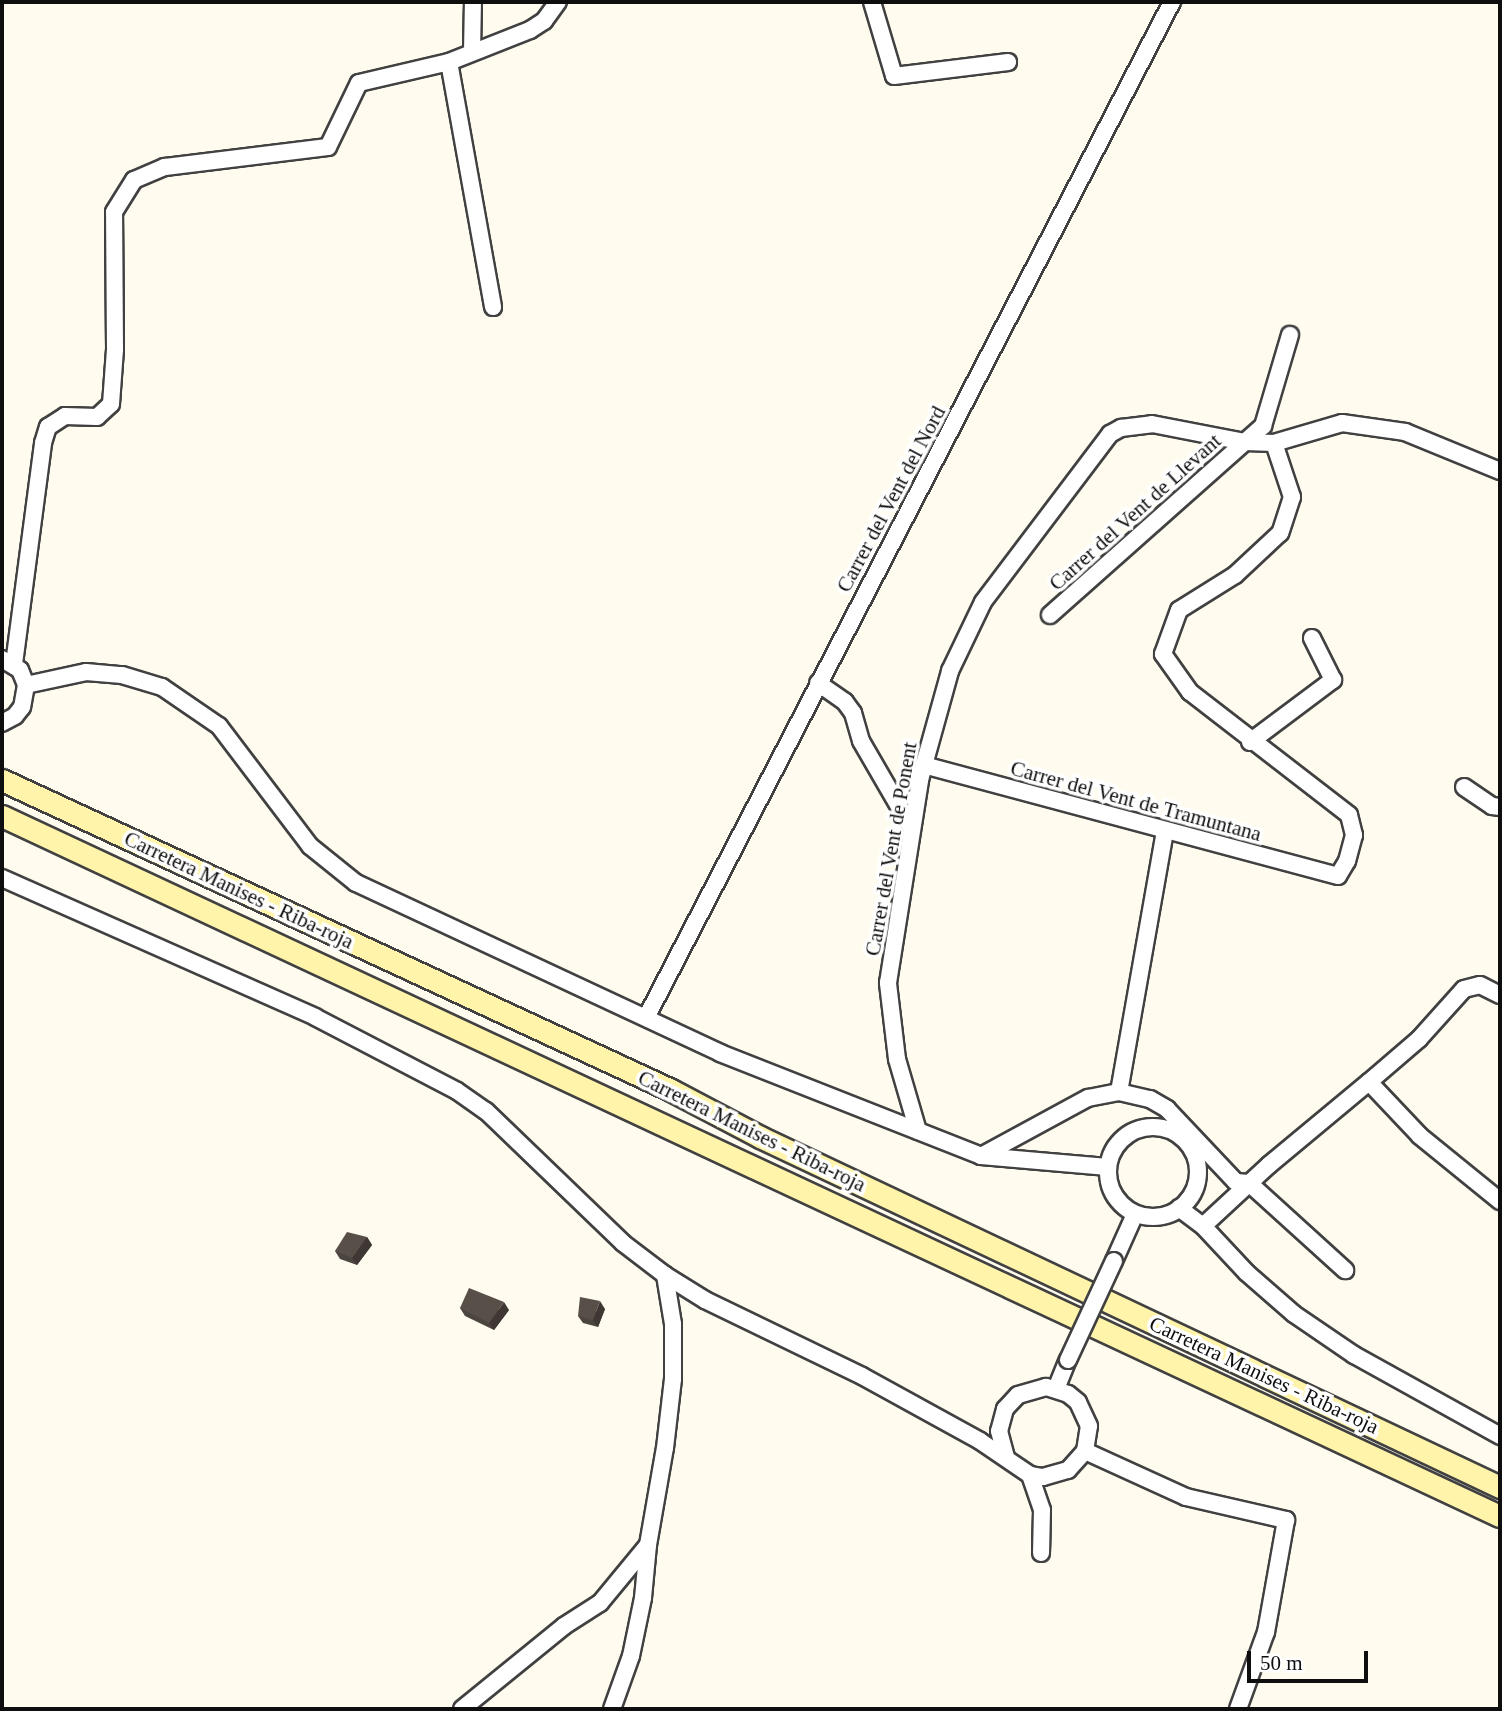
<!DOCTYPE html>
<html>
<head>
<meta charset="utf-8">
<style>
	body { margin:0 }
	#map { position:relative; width:1502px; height:1711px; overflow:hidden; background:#fffcef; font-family:"Times New Roman",serif }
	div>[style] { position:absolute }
	.roads { filter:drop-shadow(2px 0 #414141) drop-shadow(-2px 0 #414141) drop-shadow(0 2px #414141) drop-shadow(0 -2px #414141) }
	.minor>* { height:16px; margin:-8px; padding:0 8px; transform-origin:8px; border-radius:8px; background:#fff }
	.minor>.ring { margin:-8px; padding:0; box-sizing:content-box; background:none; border:16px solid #fff; border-radius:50% }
	.secondary>* { height:21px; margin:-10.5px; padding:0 10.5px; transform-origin:10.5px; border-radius:10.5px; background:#fff4aa }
	.bridges { filter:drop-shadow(2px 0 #414141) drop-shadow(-2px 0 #414141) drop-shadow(0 2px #414141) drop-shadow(0 -2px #414141) }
	.minor-bridge>* { height:16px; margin:-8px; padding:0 8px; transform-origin:8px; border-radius:8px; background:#fff }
	.wall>* { inset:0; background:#4c443f }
	.shaded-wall>* { inset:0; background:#3e3733 }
	.building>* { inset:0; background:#584f49 }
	span { translate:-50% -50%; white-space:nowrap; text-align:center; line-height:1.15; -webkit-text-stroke:7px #fff; paint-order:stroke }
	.street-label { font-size:21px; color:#0e0e0e }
	.frame { position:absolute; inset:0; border:4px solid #0e0e0e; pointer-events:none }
	.scale { position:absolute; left:1247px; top:1651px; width:121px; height:32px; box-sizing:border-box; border:4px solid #0e0e0e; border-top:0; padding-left:9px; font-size:21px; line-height:24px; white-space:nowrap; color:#0e0e0e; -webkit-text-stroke:5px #fff; paint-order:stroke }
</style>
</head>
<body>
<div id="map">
	<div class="roads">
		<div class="minor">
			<div style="left:872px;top:2px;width:77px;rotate:73.4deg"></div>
			<div style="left:894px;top:76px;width:115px;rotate:-7deg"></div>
			<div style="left:472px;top:52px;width:50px;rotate:-88.9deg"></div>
			<div style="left:449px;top:62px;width:249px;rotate:79.8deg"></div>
			<div style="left:1274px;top:443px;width:71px;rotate:-16.4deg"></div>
			<div style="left:1342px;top:423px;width:64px;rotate:8.1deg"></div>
			<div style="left:1405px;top:432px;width:103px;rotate:22.3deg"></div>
			<div style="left:1050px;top:615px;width:285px;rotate:-41.6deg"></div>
			<div style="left:1263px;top:426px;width:95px;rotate:-73.5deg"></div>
			<div style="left:2px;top:659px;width:21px;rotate:31deg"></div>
			<div style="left:20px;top:670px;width:16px;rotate:68deg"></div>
			<div style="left:26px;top:685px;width:22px;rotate:100deg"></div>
			<div style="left:22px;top:707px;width:11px;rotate:128deg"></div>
			<div style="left:15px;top:716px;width:15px;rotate:152deg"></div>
			<div style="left:14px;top:664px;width:223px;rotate:-82.5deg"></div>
			<div style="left:43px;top:443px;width:17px;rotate:-73deg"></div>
			<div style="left:48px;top:427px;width:20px;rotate:-33deg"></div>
			<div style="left:65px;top:416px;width:32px;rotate:2deg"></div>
			<div style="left:97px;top:417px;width:19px;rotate:-43deg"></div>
			<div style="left:111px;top:404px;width:55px;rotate:-85.8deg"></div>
			<div style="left:115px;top:349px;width:137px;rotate:-90.4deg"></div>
			<div style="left:114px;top:212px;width:38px;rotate:-58deg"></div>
			<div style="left:134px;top:180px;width:34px;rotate:-23deg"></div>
			<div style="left:165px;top:167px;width:164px;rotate:-7deg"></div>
			<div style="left:328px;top:147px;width:71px;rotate:-64.2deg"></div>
			<div style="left:359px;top:83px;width:92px;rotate:-13.1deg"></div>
			<div style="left:449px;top:62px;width:87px;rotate:-21.6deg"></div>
			<div style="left:530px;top:30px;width:17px;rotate:-33deg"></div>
			<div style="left:544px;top:21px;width:24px;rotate:-54deg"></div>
			<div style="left:818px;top:683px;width:33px;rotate:35deg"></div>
			<div style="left:845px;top:702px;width:14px;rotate:54deg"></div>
			<div style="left:853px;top:713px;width:29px;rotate:74deg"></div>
			<div style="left:861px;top:741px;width:102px;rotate:59.9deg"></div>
			<div style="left:26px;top:685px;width:61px;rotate:-12.2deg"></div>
			<div style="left:86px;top:672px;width:36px;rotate:5deg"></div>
			<div style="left:122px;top:675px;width:42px;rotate:16.7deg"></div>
			<div style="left:162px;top:687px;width:69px;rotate:34.4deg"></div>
			<div style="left:219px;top:726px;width:151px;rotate:52.8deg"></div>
			<div style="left:310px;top:846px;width:59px;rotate:38.8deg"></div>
			<div style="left:356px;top:883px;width:402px;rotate:25deg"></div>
			<div style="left:720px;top:1053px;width:281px;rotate:21.5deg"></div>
			<div style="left:981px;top:1156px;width:127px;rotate:5deg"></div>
			<div style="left:1250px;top:742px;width:104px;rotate:-36.8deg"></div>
			<div style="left:1333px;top:680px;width:47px;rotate:-116.6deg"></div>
			<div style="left:1464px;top:787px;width:34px;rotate:34deg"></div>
			<div style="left:1492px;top:806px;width:8px;rotate:7deg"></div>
			<div style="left:2px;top:878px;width:342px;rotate:23.9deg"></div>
			<div style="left:315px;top:1017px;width:160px;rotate:27.5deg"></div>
			<div style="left:457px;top:1091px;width:35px;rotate:35deg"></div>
			<div style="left:486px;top:1111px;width:190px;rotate:43.9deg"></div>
			<div style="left:623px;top:1243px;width:53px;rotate:37.3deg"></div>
			<div style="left:665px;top:1275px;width:47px;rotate:32deg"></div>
			<div style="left:705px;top:1300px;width:174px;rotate:25.8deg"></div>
			<div style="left:862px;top:1376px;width:135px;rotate:28.8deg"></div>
			<div style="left:980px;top:1441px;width:60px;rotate:34.2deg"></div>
			<div style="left:1030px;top:1475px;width:13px;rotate:9deg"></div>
			<div style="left:1043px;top:1477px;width:26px;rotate:-16deg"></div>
			<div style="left:1068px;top:1470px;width:25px;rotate:-48deg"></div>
			<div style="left:1085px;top:1451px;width:25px;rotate:-81deg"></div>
			<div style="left:1089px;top:1426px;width:26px;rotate:-115deg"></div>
			<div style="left:1078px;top:1402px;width:13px;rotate:-141deg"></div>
			<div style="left:1068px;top:1394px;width:23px;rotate:-162deg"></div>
			<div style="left:1046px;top:1387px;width:29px;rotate:164deg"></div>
			<div style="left:1018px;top:1395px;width:19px;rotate:133deg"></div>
			<div style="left:1005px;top:1409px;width:23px;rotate:105deg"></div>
			<div style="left:999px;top:1431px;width:27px;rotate:75deg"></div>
			<div style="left:647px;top:1016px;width:1142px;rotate:-62.63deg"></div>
			<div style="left:1369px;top:1082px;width:66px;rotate:-40.7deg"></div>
			<div style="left:1419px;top:1039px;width:67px;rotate:-48deg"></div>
			<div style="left:1464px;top:989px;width:16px;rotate:-14deg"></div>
			<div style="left:1480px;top:985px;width:22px;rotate:27deg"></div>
			<div style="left:1119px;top:1092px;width:264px;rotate:-80deg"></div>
			<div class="ring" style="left:1108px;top:1127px;width:74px;height:74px"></div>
			<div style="left:918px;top:1131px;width:75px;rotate:-106.3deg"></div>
			<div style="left:897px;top:1059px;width:77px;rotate:-96.8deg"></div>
			<div style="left:888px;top:983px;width:206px;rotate:-81deg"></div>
			<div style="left:920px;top:780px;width:16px;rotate:-75deg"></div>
			<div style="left:924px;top:765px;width:98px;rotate:-74.5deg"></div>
			<div style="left:950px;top:671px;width:76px;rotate:-64.4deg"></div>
			<div style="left:983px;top:602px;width:211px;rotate:-52.9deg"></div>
			<div style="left:1110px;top:434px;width:13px;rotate:-29deg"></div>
			<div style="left:1121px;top:428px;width:31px;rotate:-7deg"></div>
			<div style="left:1152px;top:424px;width:95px;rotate:11deg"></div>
			<div style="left:1245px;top:442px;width:29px;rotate:2deg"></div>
			<div style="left:1274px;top:443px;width:57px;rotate:71.6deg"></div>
			<div style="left:1292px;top:497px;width:38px;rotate:108deg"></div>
			<div style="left:1280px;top:533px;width:62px;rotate:137deg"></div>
			<div style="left:1235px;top:575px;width:66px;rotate:148deg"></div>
			<div style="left:1179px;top:610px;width:47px;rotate:110deg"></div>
			<div style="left:1163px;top:654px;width:47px;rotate:54.6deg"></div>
			<div style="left:1190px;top:692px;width:201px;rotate:37.7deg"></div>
			<div style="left:1349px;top:815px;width:21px;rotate:76deg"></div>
			<div style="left:1354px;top:835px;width:27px;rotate:105deg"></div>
			<div style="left:1347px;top:861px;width:17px;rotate:121deg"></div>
			<div style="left:1338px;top:876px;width:429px;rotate:-165deg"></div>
			<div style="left:981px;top:1156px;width:122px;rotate:-28.5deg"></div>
			<div style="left:1088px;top:1098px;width:32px;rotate:-11deg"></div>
			<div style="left:1119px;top:1092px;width:32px;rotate:13deg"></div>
			<div style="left:1150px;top:1099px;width:20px;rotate:30deg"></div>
			<div style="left:1167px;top:1109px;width:100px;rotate:46.6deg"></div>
			<div style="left:1236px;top:1182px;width:13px;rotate:4deg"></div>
			<div style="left:1249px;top:1183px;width:130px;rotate:42.2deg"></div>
			<div style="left:1179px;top:1208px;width:30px;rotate:37deg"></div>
			<div style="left:1203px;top:1226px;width:64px;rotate:46.9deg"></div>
			<div style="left:1247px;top:1273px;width:62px;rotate:41.1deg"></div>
			<div style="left:1294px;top:1314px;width:73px;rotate:34.3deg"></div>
			<div style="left:1354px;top:1355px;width:167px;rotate:29deg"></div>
			<div style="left:1203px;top:1226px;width:90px;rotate:-42.7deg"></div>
			<div style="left:1269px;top:1165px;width:130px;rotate:-39.7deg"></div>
			<div style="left:1369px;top:1082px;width:74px;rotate:46.6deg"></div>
			<div style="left:1420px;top:1136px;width:103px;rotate:39.1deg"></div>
			<div style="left:1114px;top:1261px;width:51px;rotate:-65.9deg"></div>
			<div style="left:1056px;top:1389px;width:31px;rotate:-68deg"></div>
			<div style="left:1085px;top:1451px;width:111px;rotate:24.5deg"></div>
			<div style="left:1186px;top:1497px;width:103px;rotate:13deg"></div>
			<div style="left:1286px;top:1520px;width:114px;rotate:100.1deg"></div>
			<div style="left:1266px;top:1632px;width:82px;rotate:110deg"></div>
			<div style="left:1030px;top:1475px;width:37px;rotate:71deg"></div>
			<div style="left:1042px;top:1510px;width:43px;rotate:91.3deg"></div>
			<div style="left:462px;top:1709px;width:132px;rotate:-39.1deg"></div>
			<div style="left:564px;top:1626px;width:43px;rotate:-32.6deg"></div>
			<div style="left:600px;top:1603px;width:75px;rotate:-50.4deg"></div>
			<div style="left:612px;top:1709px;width:56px;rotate:-70.3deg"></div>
			<div style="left:631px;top:1656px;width:59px;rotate:-78.3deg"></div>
			<div style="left:643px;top:1598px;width:53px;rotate:-84.6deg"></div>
			<div style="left:648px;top:1545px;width:98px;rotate:-80.1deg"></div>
			<div style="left:665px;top:1448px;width:69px;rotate:-83.4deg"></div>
			<div style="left:673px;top:1379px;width:55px;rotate:-90deg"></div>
			<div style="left:673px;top:1324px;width:50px;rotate:-99.3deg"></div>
		</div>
		<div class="secondary">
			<div style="left:2px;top:780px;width:737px;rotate:24.86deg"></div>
			<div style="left:671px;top:1090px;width:101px;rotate:27.8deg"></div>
			<div style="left:760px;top:1137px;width:819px;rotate:25.31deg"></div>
			<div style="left:2px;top:816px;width:1653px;rotate:25.05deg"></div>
		</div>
	</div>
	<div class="bridges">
		<div class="minor-bridge">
			<div style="left:1068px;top:1360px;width:109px;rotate:-65.1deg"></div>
		</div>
	</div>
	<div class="wall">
		<div style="clip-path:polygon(367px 1237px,372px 1245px,357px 1265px,340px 1259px,335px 1251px)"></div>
		<div style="clip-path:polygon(460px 1308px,509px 1310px,494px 1330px,465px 1316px)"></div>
		<div style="clip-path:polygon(605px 1309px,598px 1327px,583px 1323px,578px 1316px)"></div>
	</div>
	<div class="shaded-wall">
		<div style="clip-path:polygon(367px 1237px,372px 1245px,357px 1265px,352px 1258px)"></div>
		<div style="clip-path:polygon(600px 1301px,605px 1309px,598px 1327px,593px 1320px)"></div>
		<div style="clip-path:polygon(504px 1302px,509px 1310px,494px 1330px,489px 1323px)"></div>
	</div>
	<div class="building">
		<div style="clip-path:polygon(347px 1232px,367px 1237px,352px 1258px,335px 1251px)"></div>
		<div style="clip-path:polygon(469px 1288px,504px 1302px,489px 1323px,460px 1308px)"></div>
		<div style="clip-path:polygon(580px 1297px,600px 1301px,593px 1320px,578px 1316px)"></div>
	</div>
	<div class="street-label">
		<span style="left:891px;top:499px;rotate:-62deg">Carrer del Vent del Nord</span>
		<span style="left:1135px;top:512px;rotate:-42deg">Carrer del Vent de Llevant</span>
		<span style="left:1136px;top:801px;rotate:15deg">Carrer del Vent de Tramuntana</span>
		<span style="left:891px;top:849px;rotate:-80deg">Carrer del Vent de Ponent</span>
		<span style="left:239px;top:890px;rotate:25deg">Carretera Manises - Riba-roja</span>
		<span style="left:752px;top:1131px;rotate:26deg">Carretera Manises - Riba-roja</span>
		<span style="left:1264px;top:1375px;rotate:25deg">Carretera Manises - Riba-roja</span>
	</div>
	<div class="frame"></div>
	<div class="scale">50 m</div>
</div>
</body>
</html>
